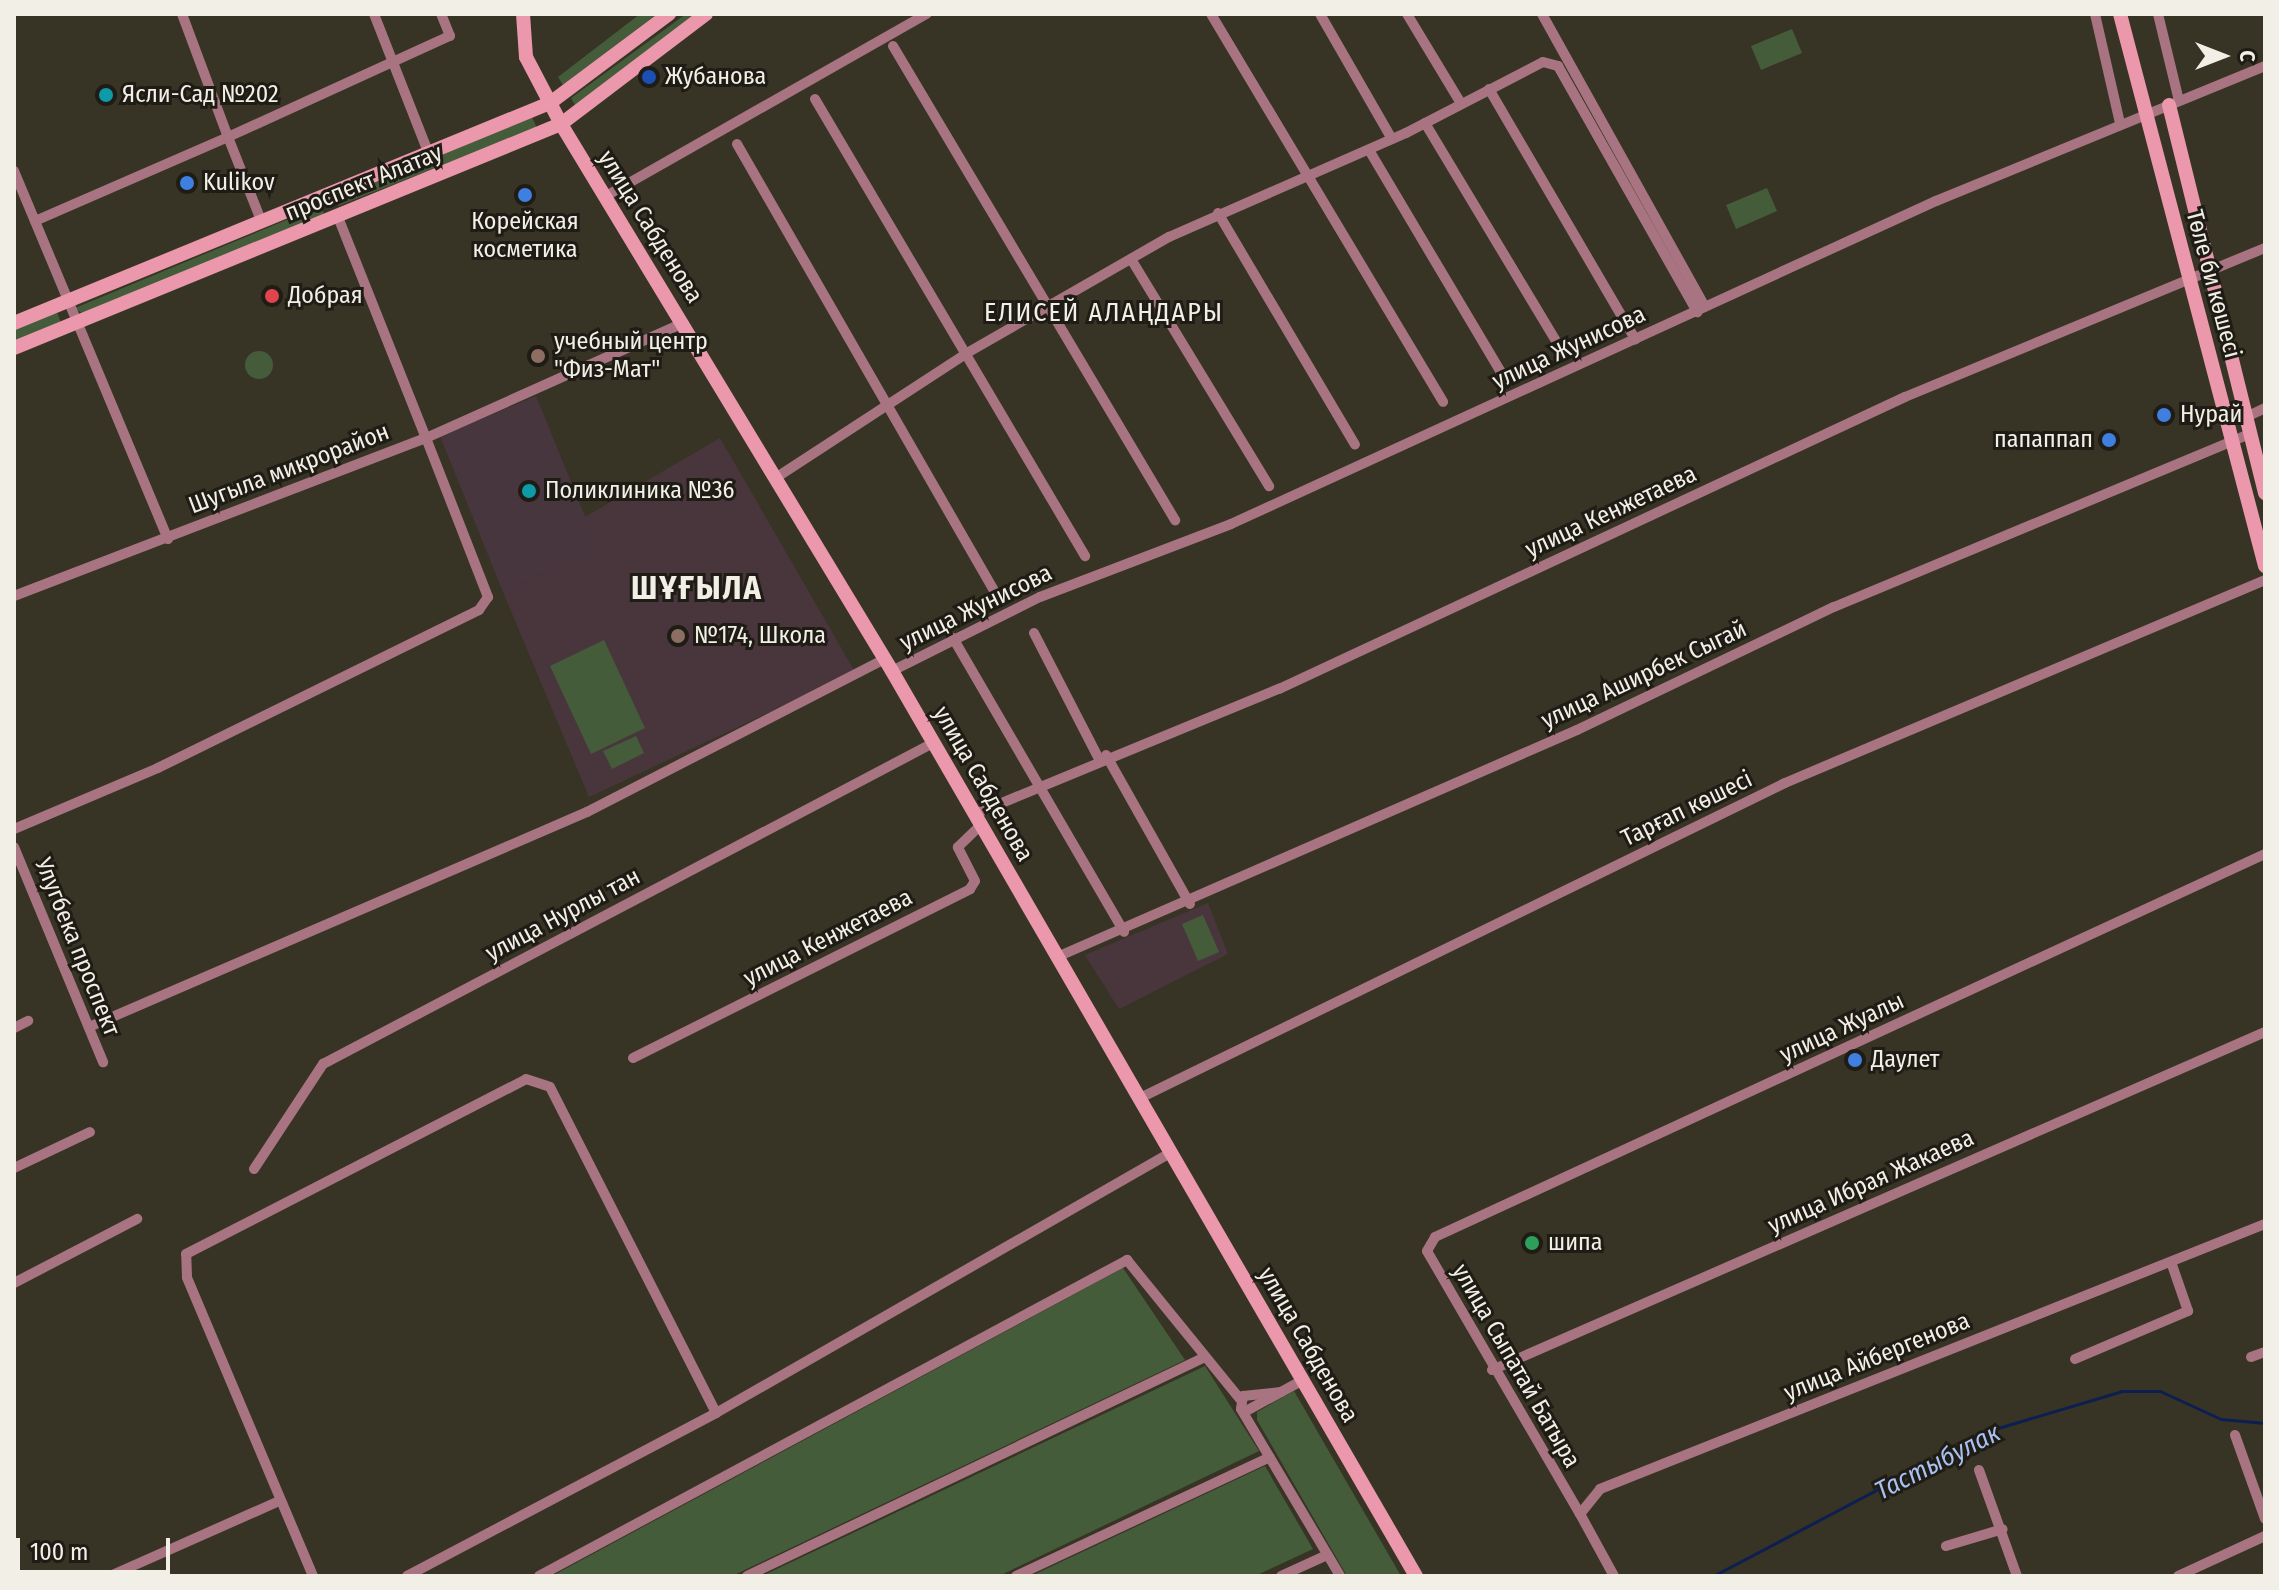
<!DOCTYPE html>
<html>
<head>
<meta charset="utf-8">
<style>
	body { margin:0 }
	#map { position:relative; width:2279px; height:1590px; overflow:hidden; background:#383425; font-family:"Fira Sans Condensed",sans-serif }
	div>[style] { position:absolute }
	.education>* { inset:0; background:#49363d }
	.medical>* { inset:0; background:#48363f }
	.green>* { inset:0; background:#445c39 }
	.round { border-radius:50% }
	.stream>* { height:3px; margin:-1.5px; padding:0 1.5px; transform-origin:1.5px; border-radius:1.5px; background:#0c1f50 }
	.street>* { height:10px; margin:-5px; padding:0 5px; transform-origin:5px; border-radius:5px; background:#a97481 }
	.secondary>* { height:14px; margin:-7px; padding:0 7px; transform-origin:7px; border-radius:7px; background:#eb97ac }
	.dots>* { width:22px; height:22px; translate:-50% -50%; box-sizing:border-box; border:4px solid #1e1c15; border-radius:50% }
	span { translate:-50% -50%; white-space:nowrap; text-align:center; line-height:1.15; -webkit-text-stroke:6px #1e1c15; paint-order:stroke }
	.poi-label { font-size:24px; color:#f2f0e6 }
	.left { translate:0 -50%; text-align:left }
	.right { translate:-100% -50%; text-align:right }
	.street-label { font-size:24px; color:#f2f0e6 }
	.neighbourhood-label { font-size:26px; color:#f2f0e6; letter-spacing:2px }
	.water-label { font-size:26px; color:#a9c0f1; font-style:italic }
	.district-label { font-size:32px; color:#f2f0e6; font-weight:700; letter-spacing:2px }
	.frame { position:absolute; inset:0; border:16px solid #f2f0e6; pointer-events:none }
	.north { position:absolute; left:2183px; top:16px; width:80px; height:80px; -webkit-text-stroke:6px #1e1c15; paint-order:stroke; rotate:90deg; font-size:22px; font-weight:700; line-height:32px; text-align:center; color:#f2f0e6 }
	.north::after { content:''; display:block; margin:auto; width:28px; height:36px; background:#f2f0e6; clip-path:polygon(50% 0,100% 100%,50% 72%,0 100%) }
	.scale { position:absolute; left:16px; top:1538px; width:154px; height:36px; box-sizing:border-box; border:4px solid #f2f0e6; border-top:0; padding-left:10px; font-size:24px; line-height:28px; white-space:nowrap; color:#f2f0e6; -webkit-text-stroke:6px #1e1c15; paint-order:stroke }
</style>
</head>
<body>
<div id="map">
	<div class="education">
		<div style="clip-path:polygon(720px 438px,855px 672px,589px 797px,503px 592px,598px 548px,585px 517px)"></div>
		<div style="clip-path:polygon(1208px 903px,1228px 954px,1119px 1009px,1085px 955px)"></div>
	</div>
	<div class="medical">
		<div style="clip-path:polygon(536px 396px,598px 548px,503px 592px,440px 436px)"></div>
	</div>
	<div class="green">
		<div style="clip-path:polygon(640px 14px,657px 14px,563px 85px,558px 77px)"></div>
		<div style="clip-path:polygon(686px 14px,700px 14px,576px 107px,571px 98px)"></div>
		<div style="clip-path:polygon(1792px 29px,1802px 53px,1761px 70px,1751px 46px)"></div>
		<div style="clip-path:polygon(532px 117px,537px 128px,338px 206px,340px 197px)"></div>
		<div style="clip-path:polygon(1767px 188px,1777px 211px,1736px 229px,1726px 205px)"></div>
		<div style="clip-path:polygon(320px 206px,325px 216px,83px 314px,75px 308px)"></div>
		<div style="clip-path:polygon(57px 312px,61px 323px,14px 342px,14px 329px)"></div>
		<div class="round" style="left:245px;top:351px;width:28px;height:28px"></div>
		<div style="clip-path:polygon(604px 640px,645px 728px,591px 754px,550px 666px)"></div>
		<div style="clip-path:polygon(636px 736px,644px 753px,612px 769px,603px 751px)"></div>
		<div style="clip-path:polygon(1203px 915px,1219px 952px,1198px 961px,1182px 924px)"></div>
		<div style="clip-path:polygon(1123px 1268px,1185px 1360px,732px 1576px,552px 1576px)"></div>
		<div style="clip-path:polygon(1205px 1366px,1259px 1451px,999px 1576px,762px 1576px)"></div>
		<div style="clip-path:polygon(1294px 1391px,1401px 1576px,1347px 1576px,1257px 1420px,1257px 1412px)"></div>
		<div style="clip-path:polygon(1265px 1466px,1313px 1549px,1255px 1576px,1031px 1576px)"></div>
	</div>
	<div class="stream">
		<div style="left:1713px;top:1576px;width:311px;rotate:-27.8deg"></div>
		<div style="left:1988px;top:1431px;width:140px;rotate:-16.6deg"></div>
		<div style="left:2122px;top:1391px;width:38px"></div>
		<div style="left:2160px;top:1391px;width:67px;rotate:24.7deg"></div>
		<div style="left:2221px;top:1419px;width:44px;rotate:5.2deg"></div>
	</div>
	<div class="street">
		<div style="left:182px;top:14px;width:131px;rotate:69.5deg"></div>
		<div style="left:228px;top:137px;width:244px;rotate:-24.5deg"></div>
		<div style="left:450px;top:36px;width:24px;rotate:-112deg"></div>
		<div style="left:374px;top:14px;width:150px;rotate:68.6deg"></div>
		<div style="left:1211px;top:14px;width:452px;rotate:59.1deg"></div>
		<div style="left:1320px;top:14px;width:144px;rotate:60.1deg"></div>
		<div style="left:1407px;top:14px;width:103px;rotate:58.9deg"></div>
		<div style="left:1542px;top:14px;width:335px;rotate:60.9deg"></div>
		<div style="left:2095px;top:14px;width:112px;rotate:77.1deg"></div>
		<div style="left:2158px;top:14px;width:89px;rotate:76.4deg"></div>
		<div style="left:893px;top:46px;width:552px;rotate:59.25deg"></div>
		<div style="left:1489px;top:89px;width:290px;rotate:59.7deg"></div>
		<div style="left:815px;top:99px;width:531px;rotate:59.42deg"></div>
		<div style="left:1425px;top:123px;width:264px;rotate:59deg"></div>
		<div style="left:737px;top:144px;width:519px;rotate:60.08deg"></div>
		<div style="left:1369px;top:150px;width:261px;rotate:59.3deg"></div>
		<div style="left:14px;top:171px;width:399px;rotate:67.3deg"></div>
		<div style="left:606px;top:196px;width:369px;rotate:-29.6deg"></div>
		<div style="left:1218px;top:213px;width:269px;rotate:59.4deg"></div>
		<div style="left:338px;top:217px;width:238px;rotate:68.3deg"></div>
		<div style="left:426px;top:438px;width:282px;rotate:-24.1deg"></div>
		<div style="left:35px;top:221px;width:210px;rotate:-23.5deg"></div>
		<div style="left:228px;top:137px;width:92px;rotate:68.4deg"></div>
		<div style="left:1131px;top:259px;width:266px;rotate:58.7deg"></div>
		<div style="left:2246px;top:417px;width:21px;rotate:-25deg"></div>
		<div style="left:774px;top:479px;width:230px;rotate:-33.1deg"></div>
		<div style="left:967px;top:353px;width:233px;rotate:-29.9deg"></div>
		<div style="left:1169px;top:237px;width:259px;rotate:-23.7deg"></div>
		<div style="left:1406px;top:133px;width:154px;rotate:-27.4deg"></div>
		<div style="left:1543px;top:62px;width:16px;rotate:15deg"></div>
		<div style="left:1558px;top:66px;width:283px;rotate:60.5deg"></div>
		<div style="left:14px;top:596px;width:441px;rotate:-21deg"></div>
		<div style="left:426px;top:438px;width:171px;rotate:68.7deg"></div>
		<div style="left:488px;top:597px;width:16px;rotate:125deg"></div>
		<div style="left:479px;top:610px;width:358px;rotate:153.8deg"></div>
		<div style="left:158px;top:768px;width:156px;rotate:157deg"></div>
		<div style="left:1034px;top:633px;width:142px;rotate:62.7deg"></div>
		<div style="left:953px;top:638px;width:340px;rotate:59.8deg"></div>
		<div style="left:892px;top:671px;width:165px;rotate:-26.6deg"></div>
		<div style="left:1040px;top:597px;width:204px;rotate:-20.9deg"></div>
		<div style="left:1231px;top:524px;width:775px;rotate:-24.62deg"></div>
		<div style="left:1936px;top:201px;width:356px;rotate:-22.3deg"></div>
		<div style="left:1106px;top:755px;width:171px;rotate:60.6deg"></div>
		<div style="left:975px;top:814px;width:329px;rotate:-22.4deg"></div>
		<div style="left:1279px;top:689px;width:691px;rotate:-25.01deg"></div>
		<div style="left:1905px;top:397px;width:390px;rotate:-22.5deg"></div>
		<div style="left:14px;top:847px;width:233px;rotate:67.5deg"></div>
		<div style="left:1057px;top:957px;width:567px;rotate:-23.58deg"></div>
		<div style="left:1577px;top:730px;width:285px;rotate:-25.6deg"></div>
		<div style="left:1834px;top:607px;width:451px;rotate:-22.6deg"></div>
		<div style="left:89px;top:1027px;width:542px;rotate:-23.35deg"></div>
		<div style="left:587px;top:812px;width:335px;rotate:-27.2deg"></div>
		<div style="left:14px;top:1028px;width:16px;rotate:-27deg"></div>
		<div style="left:633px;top:1058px;width:377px;rotate:-26.6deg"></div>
		<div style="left:970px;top:889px;width:9px;rotate:-58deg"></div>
		<div style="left:975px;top:881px;width:38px;rotate:-117deg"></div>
		<div style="left:958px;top:847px;width:32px;rotate:-44deg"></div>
		<div style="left:1138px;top:1099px;width:720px;rotate:-26.03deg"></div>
		<div style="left:1785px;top:783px;width:521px;rotate:-22.92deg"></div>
		<div style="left:14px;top:1168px;width:84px;rotate:-25.3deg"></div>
		<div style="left:254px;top:1169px;width:126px;rotate:-56.7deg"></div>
		<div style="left:323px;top:1064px;width:689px;rotate:-27.75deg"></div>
		<div style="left:14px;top:1283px;width:139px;rotate:-27.5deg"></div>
		<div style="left:2251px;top:1357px;width:15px;rotate:-20deg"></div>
		<div style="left:2075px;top:1359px;width:123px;rotate:-23deg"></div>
		<div style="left:2188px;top:1311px;width:52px;rotate:-109.1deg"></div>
		<div style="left:1492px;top:1370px;width:844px;rotate:-23.62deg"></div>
		<div style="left:1281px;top:1392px;width:38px;rotate:174deg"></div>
		<div style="left:1243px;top:1396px;width:13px;rotate:99deg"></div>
		<div style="left:1241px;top:1409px;width:194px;rotate:59.3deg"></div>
		<div style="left:1246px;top:1411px;width:65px;rotate:-28.5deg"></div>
		<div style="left:2235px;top:1435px;width:89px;rotate:70.3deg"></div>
		<div style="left:1979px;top:1470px;width:113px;rotate:70.3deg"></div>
		<div style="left:1580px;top:1514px;width:304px;rotate:-120.2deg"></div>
		<div style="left:1427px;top:1251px;width:16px;rotate:-60deg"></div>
		<div style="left:1435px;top:1237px;width:914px;rotate:-24.77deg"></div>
		<div style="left:1946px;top:1546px;width:59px;rotate:-16.6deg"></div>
		<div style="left:110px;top:1576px;width:185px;rotate:-23.9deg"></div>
		<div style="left:313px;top:1576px;width:324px;rotate:-112.9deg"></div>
		<div style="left:187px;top:1277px;width:23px;rotate:-92deg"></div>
		<div style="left:186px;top:1254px;width:382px;rotate:-27.2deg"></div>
		<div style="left:526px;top:1079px;width:25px;rotate:18deg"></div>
		<div style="left:550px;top:1087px;width:366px;rotate:63deg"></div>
		<div style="left:407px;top:1576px;width:349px;rotate:-27.8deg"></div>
		<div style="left:716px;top:1413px;width:523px;rotate:-29.8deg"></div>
		<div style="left:539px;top:1576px;width:668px;rotate:-28.25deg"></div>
		<div style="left:1127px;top:1260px;width:179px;rotate:50.9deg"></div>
		<div style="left:747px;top:1576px;width:503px;rotate:-25.55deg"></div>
		<div style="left:1016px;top:1576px;width:280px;rotate:-25.1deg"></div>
		<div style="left:1281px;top:1576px;width:51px;rotate:-24.5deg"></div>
		<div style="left:1614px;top:1576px;width:71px;rotate:-118.7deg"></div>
		<div style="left:1580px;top:1514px;width:32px;rotate:-51deg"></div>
		<div style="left:1600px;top:1489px;width:716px;rotate:-21.73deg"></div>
		<div style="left:2178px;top:1576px;width:96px;rotate:-24.7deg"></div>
	</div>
	<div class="secondary">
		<div style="left:523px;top:14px;width:43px;rotate:86deg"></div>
		<div style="left:526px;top:57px;width:76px;rotate:62.4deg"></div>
		<div style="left:561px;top:124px;width:639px;rotate:58.82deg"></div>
		<div style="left:892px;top:671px;width:1046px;rotate:59.93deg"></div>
		<div style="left:2120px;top:14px;width:571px;rotate:75.28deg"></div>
		<div style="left:2169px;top:105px;width:400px;rotate:76.1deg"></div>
		<div style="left:14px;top:323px;width:579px;rotate:-22.32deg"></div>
		<div style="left:550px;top:103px;width:149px;rotate:-36.8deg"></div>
		<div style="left:14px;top:348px;width:591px;rotate:-22.27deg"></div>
		<div style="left:561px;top:124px;width:182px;rotate:-37.2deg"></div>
	</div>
	<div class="dots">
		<div style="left:649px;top:77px;background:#1a4fb4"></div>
		<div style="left:106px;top:95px;background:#0f9aa8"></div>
		<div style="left:187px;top:183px;background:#3f7fe0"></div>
		<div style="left:525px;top:195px;background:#3f7fe0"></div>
		<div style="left:272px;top:296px;background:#e0444e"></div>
		<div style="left:538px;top:356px;background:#8d6e63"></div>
		<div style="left:2164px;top:415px;background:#3f7fe0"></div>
		<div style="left:2109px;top:440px;background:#3f7fe0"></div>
		<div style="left:529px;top:491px;background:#0f9aa8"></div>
		<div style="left:678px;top:636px;background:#8d6e63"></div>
		<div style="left:1855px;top:1060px;background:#3f7fe0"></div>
		<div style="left:1532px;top:1243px;background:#2e9e5b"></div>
	</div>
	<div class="poi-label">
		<span class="left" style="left:665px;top:77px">Жубанова</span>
		<span class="left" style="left:122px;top:95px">Ясли-Сад №202</span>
		<span class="left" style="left:203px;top:183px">Kulikov</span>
		<span style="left:525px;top:236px">Корейская<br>косметика</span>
		<span class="left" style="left:288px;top:296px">Добрая</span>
		<span class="left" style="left:554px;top:356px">учебный центр<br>"Физ-Мат"</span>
		<span class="left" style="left:2180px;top:415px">Нурай</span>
		<span class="right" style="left:2093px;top:440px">папаппап</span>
		<span class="left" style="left:545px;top:491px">Поликлиника №36</span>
		<span class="left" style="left:694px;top:636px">№174, Школа</span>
		<span class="left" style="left:1871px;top:1060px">Даулет</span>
		<span class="left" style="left:1548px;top:1243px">шипа</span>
	</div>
	<div class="street-label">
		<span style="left:364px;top:183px;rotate:-22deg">проспект Алатау</span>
		<span style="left:650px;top:227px;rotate:58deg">улица Сабденова</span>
		<span style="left:2213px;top:284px;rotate:75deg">Төле би көшесі</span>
		<span style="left:1569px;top:348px;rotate:-25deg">улица Жунисова</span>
		<span style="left:289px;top:469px;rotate:-21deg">Шугыла микрорайон</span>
		<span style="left:1611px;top:512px;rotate:-25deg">улица Кенжетаева</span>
		<span style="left:976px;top:608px;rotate:-26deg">улица Жунисова</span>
		<span style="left:1644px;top:675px;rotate:-25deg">улица Аширбек Сыгай</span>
		<span style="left:983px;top:784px;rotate:60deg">улица Сабденова</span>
		<span style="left:1687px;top:809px;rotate:-26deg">Тарғап көшесі</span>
		<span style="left:563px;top:915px;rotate:-28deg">улица Нурлы тан</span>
		<span style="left:828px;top:938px;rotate:-27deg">улица Кенжетаева</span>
		<span style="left:77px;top:947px;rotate:68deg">Улугбека проспект</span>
		<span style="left:1842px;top:1028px;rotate:-25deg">улица Жуалы</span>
		<span style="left:1871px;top:1182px;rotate:-24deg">улица Ибрая Жакаева</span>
		<span style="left:1308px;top:1345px;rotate:60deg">улица Сабденова</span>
		<span style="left:1877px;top:1357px;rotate:-22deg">улица Айбергенова</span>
		<span style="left:1516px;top:1366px;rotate:60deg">улица Сыпатай Батыра</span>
	</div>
	<div class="neighbourhood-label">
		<span style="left:1104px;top:313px">ЕЛИСЕЙ АЛАҢДАРЫ</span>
	</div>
	<div class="water-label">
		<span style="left:1938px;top:1462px;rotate:-27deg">Тастыбулак</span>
	</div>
	<div class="district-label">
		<span style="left:697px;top:588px">ШҰҒЫЛА</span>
	</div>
	<div class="frame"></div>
	<div class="north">С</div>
	<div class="scale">100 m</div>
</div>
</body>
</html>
